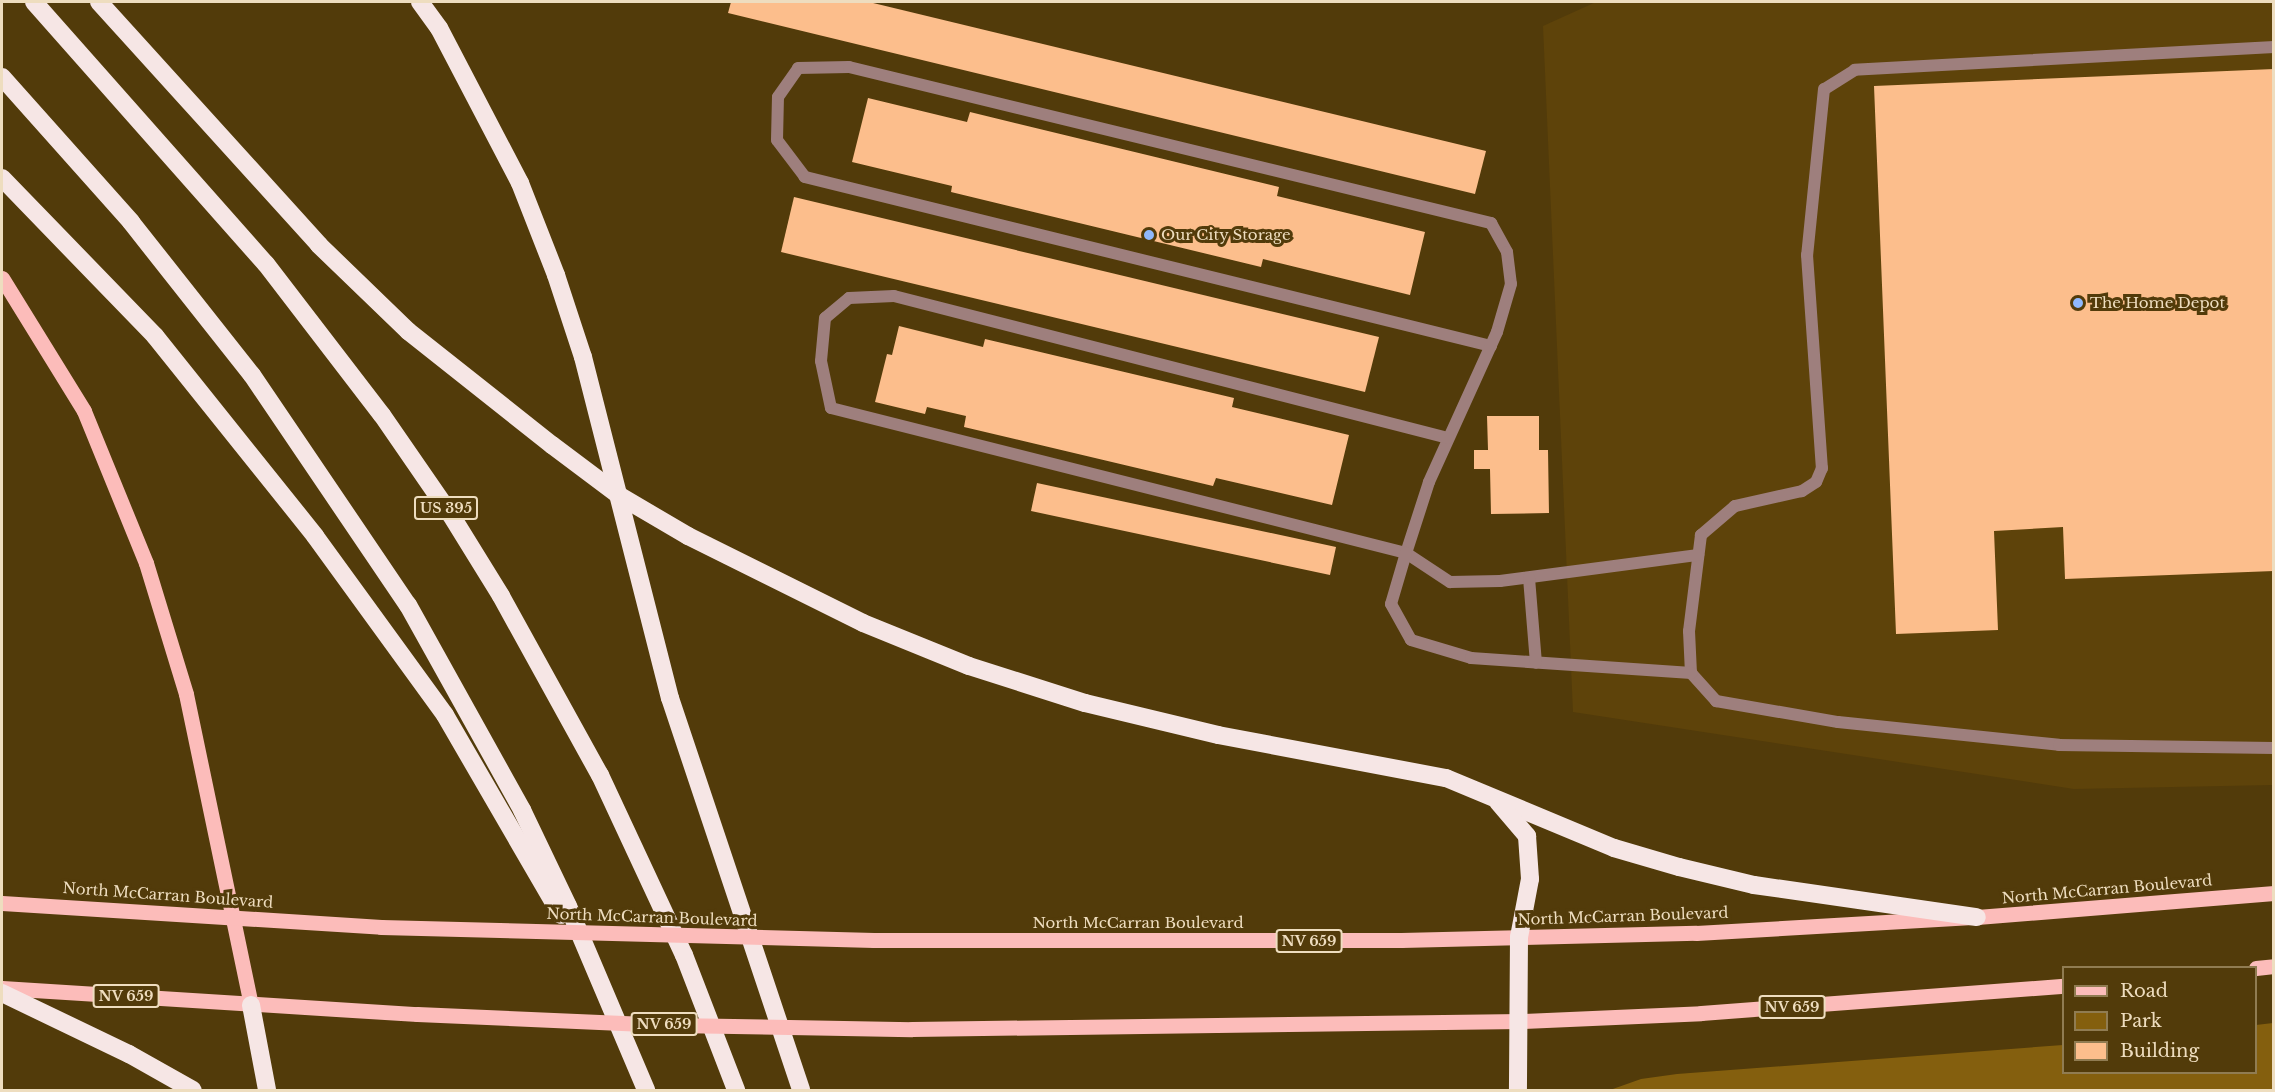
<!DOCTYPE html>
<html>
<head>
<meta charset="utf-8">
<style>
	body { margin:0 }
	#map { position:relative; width:2275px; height:1092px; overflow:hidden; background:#523b0a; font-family:"Libre Baskerville",serif }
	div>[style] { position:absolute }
	.built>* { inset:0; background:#5e430a }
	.green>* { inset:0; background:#845f0e }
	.building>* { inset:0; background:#fcbe8c }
	.service>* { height:12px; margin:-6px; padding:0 6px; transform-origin:6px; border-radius:6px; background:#9e7f7d }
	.primary>* { height:15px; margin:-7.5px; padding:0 7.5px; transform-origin:7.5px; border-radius:7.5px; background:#fcbcba }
	.motorway>* { height:18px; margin:-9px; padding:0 9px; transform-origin:9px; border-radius:9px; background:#f6e6e5 }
	.primary-bridge>* { height:15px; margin:-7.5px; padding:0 7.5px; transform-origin:7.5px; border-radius:7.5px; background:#fcbcba }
	.motorway-bridge>* { height:18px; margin:-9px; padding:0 9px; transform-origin:9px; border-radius:9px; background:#f6e6e5 }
	.dots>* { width:16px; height:16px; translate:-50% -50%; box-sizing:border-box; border:3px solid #523b0a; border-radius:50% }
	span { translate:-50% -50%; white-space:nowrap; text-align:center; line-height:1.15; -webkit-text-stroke:6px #523b0a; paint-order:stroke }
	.shield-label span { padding:2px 4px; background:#523b0a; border:2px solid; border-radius:4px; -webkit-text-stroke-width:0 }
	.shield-label { font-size:14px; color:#eeddbf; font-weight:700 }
	.poi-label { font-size:15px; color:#eeddbf }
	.left { translate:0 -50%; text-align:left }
	.street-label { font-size:15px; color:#eeddbf }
	.frame { position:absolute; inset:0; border:3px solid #eeddbf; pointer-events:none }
	.legend { position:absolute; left:2062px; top:966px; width:195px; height:108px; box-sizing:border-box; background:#523b0a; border:2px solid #907c52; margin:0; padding:8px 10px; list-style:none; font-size:18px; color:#eeddbf }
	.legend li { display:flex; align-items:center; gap:12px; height:30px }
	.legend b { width:30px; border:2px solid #907c52 }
</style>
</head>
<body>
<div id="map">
	<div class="built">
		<div style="clip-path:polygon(1596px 2px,2273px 2px,2273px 785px,2074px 789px,1573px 712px,1543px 26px)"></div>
	</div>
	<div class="green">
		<div style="clip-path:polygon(2273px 1023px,2273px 1090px,1610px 1090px,1641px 1079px,1677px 1074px,2063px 1045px,2064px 1072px,2256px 1072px,2256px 1025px)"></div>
	</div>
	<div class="building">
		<div style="clip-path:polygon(731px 2px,869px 2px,1486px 151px,1475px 194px,728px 13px)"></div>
		<div style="clip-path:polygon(2274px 69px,2274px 571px,2065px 579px,2063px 527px,1994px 531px,1998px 630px,1896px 634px,1874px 86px)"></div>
		<div style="clip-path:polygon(868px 98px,967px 122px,970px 112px,1279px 187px,1277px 196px,1425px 232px,1410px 295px,1263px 259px,1261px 267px,951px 192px,952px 186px,852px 162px)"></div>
		<div style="clip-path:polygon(794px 197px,1379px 337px,1365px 392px,781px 252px)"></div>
		<div style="clip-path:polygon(899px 326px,983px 347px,985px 339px,1234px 398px,1232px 407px,1349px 435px,1332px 505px,1216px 478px,1213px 486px,964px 427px,966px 416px,927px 407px,925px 414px,875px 402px,887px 354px,892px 355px)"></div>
		<div style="clip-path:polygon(1487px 416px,1539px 416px,1539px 450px,1548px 450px,1549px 513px,1491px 514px,1490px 469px,1474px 469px,1474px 450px,1488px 450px)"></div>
		<div style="clip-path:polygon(1037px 483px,1336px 547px,1330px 575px,1031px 511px)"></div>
	</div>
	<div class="service">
		<div style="left:2274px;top:47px;width:420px;rotate:176.9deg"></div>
		<div style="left:1855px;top:70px;width:36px;rotate:148deg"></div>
		<div style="left:1824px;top:89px;width:167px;rotate:95.8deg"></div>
		<div style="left:1807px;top:255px;width:214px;rotate:86deg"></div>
		<div style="left:1822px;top:468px;width:15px;rotate:113deg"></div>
		<div style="left:1816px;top:482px;width:17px;rotate:147deg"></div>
		<div style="left:1802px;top:491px;width:69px;rotate:167.4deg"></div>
		<div style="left:1735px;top:506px;width:45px;rotate:139.5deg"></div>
		<div style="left:1701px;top:535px;width:97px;rotate:97.1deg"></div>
		<div style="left:1689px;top:631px;width:42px;rotate:87.3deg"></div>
		<div style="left:1691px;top:673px;width:38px;rotate:48deg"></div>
		<div style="left:1716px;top:701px;width:124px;rotate:9.8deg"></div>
		<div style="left:1838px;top:722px;width:222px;rotate:5.9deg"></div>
		<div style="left:2059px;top:745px;width:215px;rotate:0.8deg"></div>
		<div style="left:1491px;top:346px;width:707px;rotate:-166.16deg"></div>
		<div style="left:805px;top:177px;width:46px;rotate:-127.1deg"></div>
		<div style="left:777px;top:140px;width:43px;rotate:-88.7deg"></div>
		<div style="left:778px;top:97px;width:35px;rotate:-55deg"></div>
		<div style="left:798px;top:68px;width:51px;rotate:-1.1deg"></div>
		<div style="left:849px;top:67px;width:661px;rotate:13.66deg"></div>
		<div style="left:1491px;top:223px;width:33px;rotate:61deg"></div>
		<div style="left:1507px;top:252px;width:32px;rotate:83deg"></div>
		<div style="left:1511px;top:284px;width:50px;rotate:106.3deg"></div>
		<div style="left:1497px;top:332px;width:165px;rotate:114.4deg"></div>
		<div style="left:1429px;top:482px;width:75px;rotate:107.9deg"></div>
		<div style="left:1406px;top:553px;width:53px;rotate:33.4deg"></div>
		<div style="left:1450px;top:582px;width:50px;rotate:-1.1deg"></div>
		<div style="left:1500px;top:581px;width:200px;rotate:-7.5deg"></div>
		<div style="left:1448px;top:438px;width:572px;rotate:-165.62deg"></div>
		<div style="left:894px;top:296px;width:45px;rotate:177.5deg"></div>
		<div style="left:849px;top:298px;width:31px;rotate:140deg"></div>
		<div style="left:825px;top:318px;width:43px;rotate:95.3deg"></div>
		<div style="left:821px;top:361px;width:48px;rotate:78deg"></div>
		<div style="left:831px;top:408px;width:593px;rotate:14.15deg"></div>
		<div style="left:1406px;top:553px;width:53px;rotate:106.4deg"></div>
		<div style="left:1391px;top:604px;width:41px;rotate:60.9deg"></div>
		<div style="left:1411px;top:640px;width:63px;rotate:16.7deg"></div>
		<div style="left:1471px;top:658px;width:221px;rotate:3.9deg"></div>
		<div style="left:1529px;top:578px;width:85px;rotate:85.3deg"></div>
	</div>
	<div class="primary">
		<div style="left:2px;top:278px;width:156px;rotate:58.3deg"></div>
		<div style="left:84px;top:411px;width:164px;rotate:67.8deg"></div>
		<div style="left:146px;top:563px;width:137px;rotate:73deg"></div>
		<div style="left:186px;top:694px;width:318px;rotate:78.2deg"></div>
		<div style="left:2px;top:903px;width:380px;rotate:3.6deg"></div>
		<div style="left:874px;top:940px;width:527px"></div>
		<div style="left:1401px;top:940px;width:295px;rotate:-1.4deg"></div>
		<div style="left:1696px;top:933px;width:281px;rotate:-3.3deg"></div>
		<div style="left:1977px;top:917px;width:298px;rotate:-4.6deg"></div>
		<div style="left:2256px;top:968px;width:18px;rotate:-6deg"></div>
		<div style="left:2px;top:988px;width:416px;rotate:3.6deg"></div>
		<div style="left:912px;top:1029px;width:609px;rotate:-0.75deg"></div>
		<div style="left:1521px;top:1021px;width:180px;rotate:-2.5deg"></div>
		<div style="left:1701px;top:1013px;width:364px;rotate:-4.3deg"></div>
	</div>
	<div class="motorway">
		<div style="left:34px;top:2px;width:350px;rotate:48.5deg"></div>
		<div style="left:266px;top:264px;width:190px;rotate:52.5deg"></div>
		<div style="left:382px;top:415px;width:121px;rotate:55.4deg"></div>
		<div style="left:451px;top:515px;width:95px;rotate:58.3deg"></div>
		<div style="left:501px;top:596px;width:205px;rotate:61.1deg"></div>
		<div style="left:600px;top:775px;width:199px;rotate:65deg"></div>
		<div style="left:684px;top:955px;width:145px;rotate:68.9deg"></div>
		<div style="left:99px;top:2px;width:328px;rotate:47.8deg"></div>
		<div style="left:319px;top:245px;width:124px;rotate:44deg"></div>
		<div style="left:408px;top:331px;width:184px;rotate:38.4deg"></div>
		<div style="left:420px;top:2px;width:32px;rotate:54deg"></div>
		<div style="left:439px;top:28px;width:175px;rotate:62.4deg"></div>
		<div style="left:520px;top:183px;width:99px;rotate:68.6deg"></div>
		<div style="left:556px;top:275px;width:86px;rotate:71.8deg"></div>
		<div style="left:583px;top:357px;width:352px;rotate:75.7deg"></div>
		<div style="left:670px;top:698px;width:413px;rotate:71.5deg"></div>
		<div style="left:2px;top:77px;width:194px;rotate:48.3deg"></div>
		<div style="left:131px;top:222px;width:195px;rotate:51.7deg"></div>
		<div style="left:252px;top:375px;width:278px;rotate:55.9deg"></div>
		<div style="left:408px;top:605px;width:235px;rotate:60.9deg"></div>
		<div style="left:522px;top:810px;width:106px;rotate:64.4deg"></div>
		<div style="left:568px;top:906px;width:200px;rotate:67deg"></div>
		<div style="left:2px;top:178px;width:220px;rotate:45.9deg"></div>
		<div style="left:155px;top:336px;width:256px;rotate:51.3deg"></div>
		<div style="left:315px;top:536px;width:221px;rotate:54deg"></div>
		<div style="left:445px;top:715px;width:231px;rotate:59.9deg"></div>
		<div style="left:688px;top:536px;width:195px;rotate:26.4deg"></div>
		<div style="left:863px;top:623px;width:114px;rotate:22.1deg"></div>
		<div style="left:969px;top:666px;width:122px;rotate:17.7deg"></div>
		<div style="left:1085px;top:703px;width:137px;rotate:13.5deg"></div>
		<div style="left:1218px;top:735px;width:232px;rotate:10.7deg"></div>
		<div style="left:1446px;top:778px;width:182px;rotate:22.6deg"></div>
		<div style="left:1614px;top:848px;width:68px;rotate:16.3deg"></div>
		<div style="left:1679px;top:867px;width:77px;rotate:13.5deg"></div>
		<div style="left:1754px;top:885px;width:225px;rotate:8.2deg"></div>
		<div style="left:1498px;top:802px;width:45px;rotate:49.5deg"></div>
		<div style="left:1527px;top:836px;width:43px;rotate:86deg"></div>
		<div style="left:1530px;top:879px;width:59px;rotate:100.7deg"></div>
		<div style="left:1519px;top:937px;width:153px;rotate:90.4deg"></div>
		<div style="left:2px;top:993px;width:141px;rotate:25.7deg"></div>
		<div style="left:129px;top:1054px;width:73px;rotate:29.4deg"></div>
		<div style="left:251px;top:1005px;width:86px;rotate:79.3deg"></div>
	</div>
	<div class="primary-bridge">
		<div style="left:381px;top:927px;width:493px;rotate:1.5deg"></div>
		<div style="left:417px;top:1014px;width:256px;rotate:2.5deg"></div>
		<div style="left:673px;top:1025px;width:239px;rotate:1deg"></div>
	</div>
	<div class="motorway-bridge">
		<div style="left:552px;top:445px;width:85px;rotate:36.9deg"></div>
		<div style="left:620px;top:496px;width:79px;rotate:30.5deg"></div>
	</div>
	<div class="dots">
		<div style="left:1149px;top:235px;background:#8fb8fd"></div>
		<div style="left:2078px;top:303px;background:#8fb8fd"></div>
	</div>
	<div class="shield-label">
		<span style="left:446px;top:508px">US 395</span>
		<span style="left:1309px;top:941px">NV 659</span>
		<span style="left:126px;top:996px">NV 659</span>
		<span style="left:1792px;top:1007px">NV 659</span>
		<span style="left:664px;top:1024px">NV 659</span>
	</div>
	<div class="poi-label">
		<span class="left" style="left:1161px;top:235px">Our City Storage</span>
		<span class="left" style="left:2090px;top:303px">The Home Depot</span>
	</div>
	<div class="street-label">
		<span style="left:2107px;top:889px;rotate:-5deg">North McCarran Boulevard</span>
		<span style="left:168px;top:895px;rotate:4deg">North McCarran Boulevard</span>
		<span style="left:1623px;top:916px;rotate:-2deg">North McCarran Boulevard</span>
		<span style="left:652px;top:917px;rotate:2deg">North McCarran Boulevard</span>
		<span style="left:1138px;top:923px">North McCarran Boulevard</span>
	</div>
	<div class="frame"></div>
	<ul class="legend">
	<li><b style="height:8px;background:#fcbcba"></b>Road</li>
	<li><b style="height:16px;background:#845f0e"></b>Park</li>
	<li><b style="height:16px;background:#fcbe8c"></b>Building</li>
	</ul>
</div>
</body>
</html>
